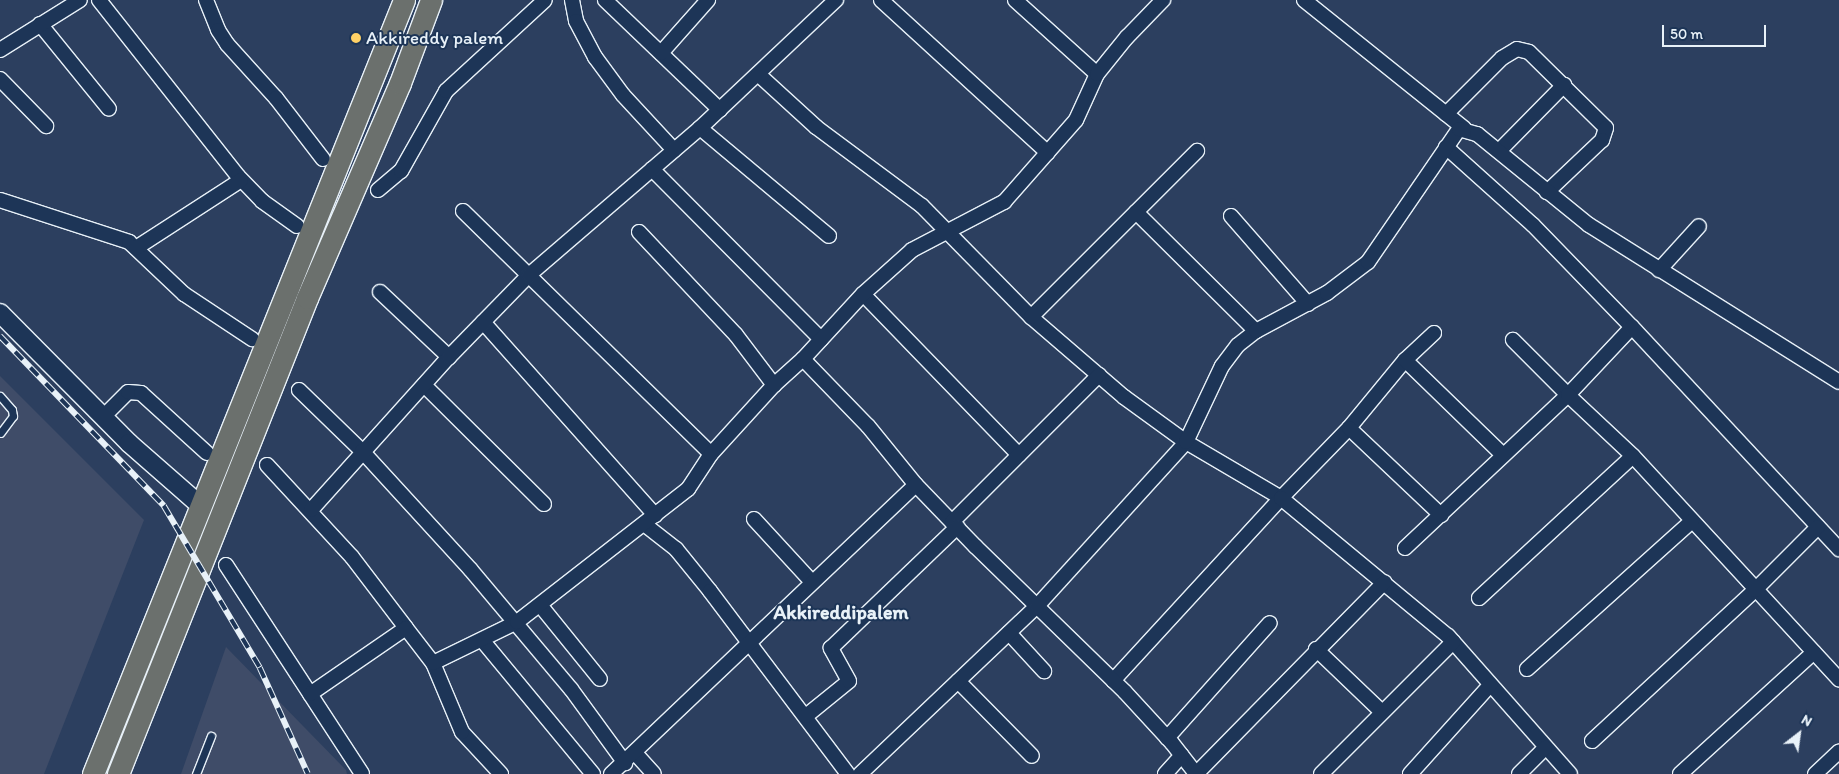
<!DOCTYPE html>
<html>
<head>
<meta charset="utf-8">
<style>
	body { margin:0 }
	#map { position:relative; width:1839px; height:774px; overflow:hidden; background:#2c3f5f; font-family:Itim,sans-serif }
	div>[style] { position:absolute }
	.built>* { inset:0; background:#3f4c68 }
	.roads { filter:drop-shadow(1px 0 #e8f1f8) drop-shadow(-1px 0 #e8f1f8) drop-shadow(0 1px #e8f1f8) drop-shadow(0 -1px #e8f1f8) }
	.service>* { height:7px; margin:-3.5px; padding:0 3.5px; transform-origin:3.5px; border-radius:3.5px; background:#1d3557 }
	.minor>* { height:14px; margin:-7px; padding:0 7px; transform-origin:7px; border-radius:7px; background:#1d3557 }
	.tertiary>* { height:18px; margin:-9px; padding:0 9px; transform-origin:9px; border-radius:9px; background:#1d3557 }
	.primary>* { height:21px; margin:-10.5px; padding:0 10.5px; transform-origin:10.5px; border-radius:10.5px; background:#6b706d }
	.rail>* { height:5.5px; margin-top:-2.75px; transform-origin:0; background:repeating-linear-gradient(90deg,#1d3557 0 11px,#e8f1f8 0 22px); box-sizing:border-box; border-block:1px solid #e8f1f8 }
	.dots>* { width:14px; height:14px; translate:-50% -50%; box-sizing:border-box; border:2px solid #1d3557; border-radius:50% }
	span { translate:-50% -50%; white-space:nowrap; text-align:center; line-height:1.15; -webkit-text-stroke:4px #1d3557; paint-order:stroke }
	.poi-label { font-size:19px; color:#e8f1f8 }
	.left { translate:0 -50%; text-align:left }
	.neighbourhood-label { font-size:20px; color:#e8f1f8; font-weight:700 }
	.north { position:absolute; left:1774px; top:709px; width:50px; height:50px; -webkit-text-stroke:4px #1d3557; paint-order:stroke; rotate:30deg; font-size:14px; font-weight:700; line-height:20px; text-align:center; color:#e8f1f8 }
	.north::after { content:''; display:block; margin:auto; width:18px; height:22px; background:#e8f1f8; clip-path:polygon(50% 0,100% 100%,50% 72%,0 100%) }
	.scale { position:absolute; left:1662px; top:25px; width:104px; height:22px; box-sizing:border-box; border:2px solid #e8f1f8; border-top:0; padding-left:6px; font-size:15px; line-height:18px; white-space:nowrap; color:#e8f1f8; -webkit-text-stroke:4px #1d3557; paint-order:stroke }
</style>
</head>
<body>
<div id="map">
	<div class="built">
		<div style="clip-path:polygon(0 376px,144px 520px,44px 774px,0 774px)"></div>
		<div style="clip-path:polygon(226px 647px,346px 770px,347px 774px,181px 774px)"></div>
	</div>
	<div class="roads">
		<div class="service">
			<div style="left:0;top:396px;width:18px;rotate:49deg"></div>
			<div style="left:12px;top:410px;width:6px;rotate:81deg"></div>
			<div style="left:13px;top:416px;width:21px;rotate:127deg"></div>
			<div style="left:196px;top:774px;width:41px;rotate:-68.5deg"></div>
		</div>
		<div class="minor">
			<div style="left:99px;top:0;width:224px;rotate:51.7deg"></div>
			<div style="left:238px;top:176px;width:35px;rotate:46deg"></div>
			<div style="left:262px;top:201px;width:43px;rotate:35.5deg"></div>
			<div style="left:206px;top:0;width:32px;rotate:68deg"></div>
			<div style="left:218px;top:30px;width:17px;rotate:57deg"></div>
			<div style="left:227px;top:44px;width:73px;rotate:47.8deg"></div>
			<div style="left:276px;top:98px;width:77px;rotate:52.4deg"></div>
			<div style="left:572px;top:0;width:21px;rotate:79deg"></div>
			<div style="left:576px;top:21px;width:41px;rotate:62.2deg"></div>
			<div style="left:595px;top:57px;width:47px;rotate:53.6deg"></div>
			<div style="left:623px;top:95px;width:75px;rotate:47.2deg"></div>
			<div style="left:605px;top:0;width:159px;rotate:43.7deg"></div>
			<div style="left:881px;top:0;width:226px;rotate:42.5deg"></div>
			<div style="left:1015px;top:0;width:110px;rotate:42.1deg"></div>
			<div style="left:1304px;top:0;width:205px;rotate:38.7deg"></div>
			<div style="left:40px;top:24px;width:109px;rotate:50.9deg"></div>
			<div style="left:0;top:50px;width:94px;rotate:-32deg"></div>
			<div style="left:661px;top:53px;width:71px;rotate:-48.4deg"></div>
			<div style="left:758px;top:74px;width:79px;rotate:42.4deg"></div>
			<div style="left:816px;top:127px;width:132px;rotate:36.7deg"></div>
			<div style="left:922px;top:206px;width:156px;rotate:45.5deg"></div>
			<div style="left:1031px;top:317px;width:123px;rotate:40.7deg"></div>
			<div style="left:1124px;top:397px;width:77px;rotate:36deg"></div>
			<div style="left:1186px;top:442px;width:110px;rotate:30.5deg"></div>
			<div style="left:1281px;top:498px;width:248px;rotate:132.6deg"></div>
			<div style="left:0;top:79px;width:66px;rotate:45.6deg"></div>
			<div style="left:1446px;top:114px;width:79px;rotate:-45deg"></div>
			<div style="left:1502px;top:58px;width:17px;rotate:-31deg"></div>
			<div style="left:1517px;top:49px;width:12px;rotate:14deg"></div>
			<div style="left:1529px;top:52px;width:108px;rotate:44.6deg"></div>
			<div style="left:1606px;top:128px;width:13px;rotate:108deg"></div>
			<div style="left:1602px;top:140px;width:76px;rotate:136.6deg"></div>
			<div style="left:700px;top:128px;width:168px;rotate:39.9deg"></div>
			<div style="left:1446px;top:147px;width:117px;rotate:41.9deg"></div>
			<div style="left:1533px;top:225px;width:142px;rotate:45.9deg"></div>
			<div style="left:1632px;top:327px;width:93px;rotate:133.3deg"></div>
			<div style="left:1568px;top:395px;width:78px;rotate:-135deg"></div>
			<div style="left:1499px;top:151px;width:93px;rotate:-45.4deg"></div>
			<div style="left:652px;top:169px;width:240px;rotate:45.2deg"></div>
			<div style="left:378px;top:190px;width:30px;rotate:-40deg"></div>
			<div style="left:401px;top:171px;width:92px;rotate:-60.6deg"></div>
			<div style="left:446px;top:91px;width:134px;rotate:-42.6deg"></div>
			<div style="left:0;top:200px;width:136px;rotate:18deg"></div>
			<div style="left:129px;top:242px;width:76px;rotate:43.4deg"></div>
			<div style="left:184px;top:294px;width:82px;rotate:33.5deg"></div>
			<div style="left:463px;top:211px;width:347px;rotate:44.4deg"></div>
			<div style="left:1136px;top:212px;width:169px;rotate:44.8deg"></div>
			<div style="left:1231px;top:216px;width:117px;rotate:48.8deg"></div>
			<div style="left:639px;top:232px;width:141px;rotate:46.7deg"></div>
			<div style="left:736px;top:335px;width:63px;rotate:52.8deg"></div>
			<div style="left:136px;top:248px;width:125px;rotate:-32.9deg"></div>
			<div style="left:1659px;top:270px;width:59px;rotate:-47.7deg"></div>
			<div style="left:380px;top:292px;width:95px;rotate:43.3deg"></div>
			<div style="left:863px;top:294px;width:224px;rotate:45.9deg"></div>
			<div style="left:1031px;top:317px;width:235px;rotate:-45deg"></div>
			<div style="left:483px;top:322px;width:259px;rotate:48.3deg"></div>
			<div style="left:1632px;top:327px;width:304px;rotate:47deg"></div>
			<div style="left:1434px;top:333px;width:40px;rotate:137deg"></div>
			<div style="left:1405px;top:360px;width:88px;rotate:129.5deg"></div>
			<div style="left:1349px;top:428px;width:98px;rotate:134.2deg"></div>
			<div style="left:1281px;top:498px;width:217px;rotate:39.6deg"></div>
			<div style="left:1448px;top:636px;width:184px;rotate:48.5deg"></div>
			<div style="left:803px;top:359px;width:93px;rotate:45.9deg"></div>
			<div style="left:868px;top:426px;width:76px;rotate:50.9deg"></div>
			<div style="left:916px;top:485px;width:85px;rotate:46deg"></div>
			<div style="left:975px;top:546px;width:209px;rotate:44.2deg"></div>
			<div style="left:1125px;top:692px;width:69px;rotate:47.3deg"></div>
			<div style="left:1172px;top:743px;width:39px;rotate:52deg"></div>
			<div style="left:1405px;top:360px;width:136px;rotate:44.1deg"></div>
			<div style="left:424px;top:385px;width:169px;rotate:44.8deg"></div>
			<div style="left:299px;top:390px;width:88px;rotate:44.1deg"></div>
			<div style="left:362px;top:451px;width:161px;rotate:47.5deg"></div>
			<div style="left:471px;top:570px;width:155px;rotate:50deg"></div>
			<div style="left:571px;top:689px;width:92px;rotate:53.9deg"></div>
			<div style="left:103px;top:417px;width:35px;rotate:-45deg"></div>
			<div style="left:128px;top:392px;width:13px;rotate:4deg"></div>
			<div style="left:141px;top:393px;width:89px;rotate:42.3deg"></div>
			<div style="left:1349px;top:428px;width:127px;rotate:43.4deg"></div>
			<div style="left:267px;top:465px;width:125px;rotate:47.3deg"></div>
			<div style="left:352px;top:557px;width:89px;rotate:52.7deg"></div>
			<div style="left:311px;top:510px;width:206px;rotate:-48deg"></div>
			<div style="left:449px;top:357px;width:115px;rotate:-45.7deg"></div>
			<div style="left:529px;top:275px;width:225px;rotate:-40.7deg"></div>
			<div style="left:700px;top:128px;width:187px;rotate:-43.3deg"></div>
			<div style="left:754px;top:519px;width:86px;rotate:47.4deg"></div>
			<div style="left:952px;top:522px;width:208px;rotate:-45deg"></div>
			<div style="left:644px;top:524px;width:41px;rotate:38deg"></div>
			<div style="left:676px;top:549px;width:54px;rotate:51deg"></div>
			<div style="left:710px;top:591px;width:229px;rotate:53deg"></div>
			<div style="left:1405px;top:548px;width:224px;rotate:-43.2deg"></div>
			<div style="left:1568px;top:395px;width:89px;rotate:43.2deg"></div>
			<div style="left:1633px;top:456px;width:304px;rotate:47.3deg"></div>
			<div style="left:226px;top:565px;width:249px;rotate:56.9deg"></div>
			<div style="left:1479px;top:598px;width:209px;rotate:-42.7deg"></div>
			<div style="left:540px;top:605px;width:95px;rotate:51deg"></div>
			<div style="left:1009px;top:633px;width:52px;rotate:47.4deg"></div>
			<div style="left:482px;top:640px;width:174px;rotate:50.4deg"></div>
			<div style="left:1316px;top:649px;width:91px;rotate:43.7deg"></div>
			<div style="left:1527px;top:669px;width:222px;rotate:-41.9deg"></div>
			<div style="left:958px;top:681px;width:105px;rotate:45.4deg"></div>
			<div style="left:310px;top:694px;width:116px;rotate:-34.5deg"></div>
			<div style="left:406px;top:628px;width:44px;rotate:52.4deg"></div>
			<div style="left:806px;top:716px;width:55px;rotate:-39.1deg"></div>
			<div style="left:849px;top:681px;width:38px;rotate:-119deg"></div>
			<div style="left:831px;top:648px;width:175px;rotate:-43.8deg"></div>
			<div style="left:1167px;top:738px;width:154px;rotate:-48.2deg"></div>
			<div style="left:1592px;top:741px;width:222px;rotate:-42.8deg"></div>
			<div style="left:1755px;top:590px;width:89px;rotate:-45deg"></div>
			<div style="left:635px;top:753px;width:28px;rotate:48deg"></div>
			<div style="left:501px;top:774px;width:57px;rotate:-132.9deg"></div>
			<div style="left:462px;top:732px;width:75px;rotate:-112.8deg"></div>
			<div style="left:433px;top:663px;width:93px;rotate:-26deg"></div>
			<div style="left:517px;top:622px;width:217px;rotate:-37.9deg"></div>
			<div style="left:688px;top:489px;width:42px;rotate:-56.7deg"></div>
			<div style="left:711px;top:454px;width:93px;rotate:-47.6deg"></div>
			<div style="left:774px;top:385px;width:39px;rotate:-42deg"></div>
			<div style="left:803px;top:359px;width:88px;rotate:-47.3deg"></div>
			<div style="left:863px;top:294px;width:66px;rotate:-41.9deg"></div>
			<div style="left:912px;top:250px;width:104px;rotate:-27.6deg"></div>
			<div style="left:1004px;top:202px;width:109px;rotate:-48.7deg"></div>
			<div style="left:1076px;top:120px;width:51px;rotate:-65.5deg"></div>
			<div style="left:1097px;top:74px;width:48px;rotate:-51deg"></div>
			<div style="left:1127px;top:37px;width:52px;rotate:-45.8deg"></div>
			<div style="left:611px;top:774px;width:420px;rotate:-43.5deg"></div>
			<div style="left:860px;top:774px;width:244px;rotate:-43.5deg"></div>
			<div style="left:1037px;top:606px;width:222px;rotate:-47.7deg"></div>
			<div style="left:1186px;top:442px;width:84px;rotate:-64.7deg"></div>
			<div style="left:1222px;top:366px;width:26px;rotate:-53deg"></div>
			<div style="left:1238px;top:345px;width:23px;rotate:-38deg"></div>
			<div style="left:1256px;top:331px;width:81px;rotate:-28.2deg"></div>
			<div style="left:1327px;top:293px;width:51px;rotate:-37.1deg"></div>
			<div style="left:1368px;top:262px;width:161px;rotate:-55.6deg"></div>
			<div style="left:1459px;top:129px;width:19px;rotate:16deg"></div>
			<div style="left:1477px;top:134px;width:144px;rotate:39.1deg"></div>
			<div style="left:1589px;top:225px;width:295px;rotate:32.1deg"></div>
			<div style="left:1165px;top:774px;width:25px;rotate:-48deg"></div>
			<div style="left:1196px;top:774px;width:269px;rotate:-45.5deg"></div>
			<div style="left:1321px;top:774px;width:187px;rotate:-45deg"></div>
			<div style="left:1410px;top:774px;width:120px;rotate:-48deg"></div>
			<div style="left:1519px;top:774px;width:37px;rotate:-45deg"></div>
			<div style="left:1680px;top:774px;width:181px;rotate:-42.3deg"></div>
			<div style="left:1815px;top:774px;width:33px;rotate:-43deg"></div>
		</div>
		<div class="tertiary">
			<div style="left:0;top:313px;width:183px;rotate:45.2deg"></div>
			<div style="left:129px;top:443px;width:97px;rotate:41.2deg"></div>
		</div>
		<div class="primary">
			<div style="left:93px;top:774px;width:834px;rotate:-68.11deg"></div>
			<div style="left:118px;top:774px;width:512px;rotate:-68.34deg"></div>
			<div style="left:307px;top:298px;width:234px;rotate:-66.6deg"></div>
			<div style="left:400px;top:83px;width:89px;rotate:-69.5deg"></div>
		</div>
	</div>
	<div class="rail">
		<div style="left:0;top:336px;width:236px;rotate:46deg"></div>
		<div style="left:164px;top:506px;width:188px;rotate:59.3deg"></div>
		<div style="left:260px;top:668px;width:116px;rotate:65.6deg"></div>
	</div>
	<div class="dots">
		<div style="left:356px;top:38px;background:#ffd166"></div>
	</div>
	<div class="poi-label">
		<span class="left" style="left:366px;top:38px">Akkireddy palem</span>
	</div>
	<div class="neighbourhood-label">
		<span style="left:841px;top:612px">Akkireddipalem</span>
	</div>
	<div class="north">N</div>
	<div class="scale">50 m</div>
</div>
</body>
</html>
